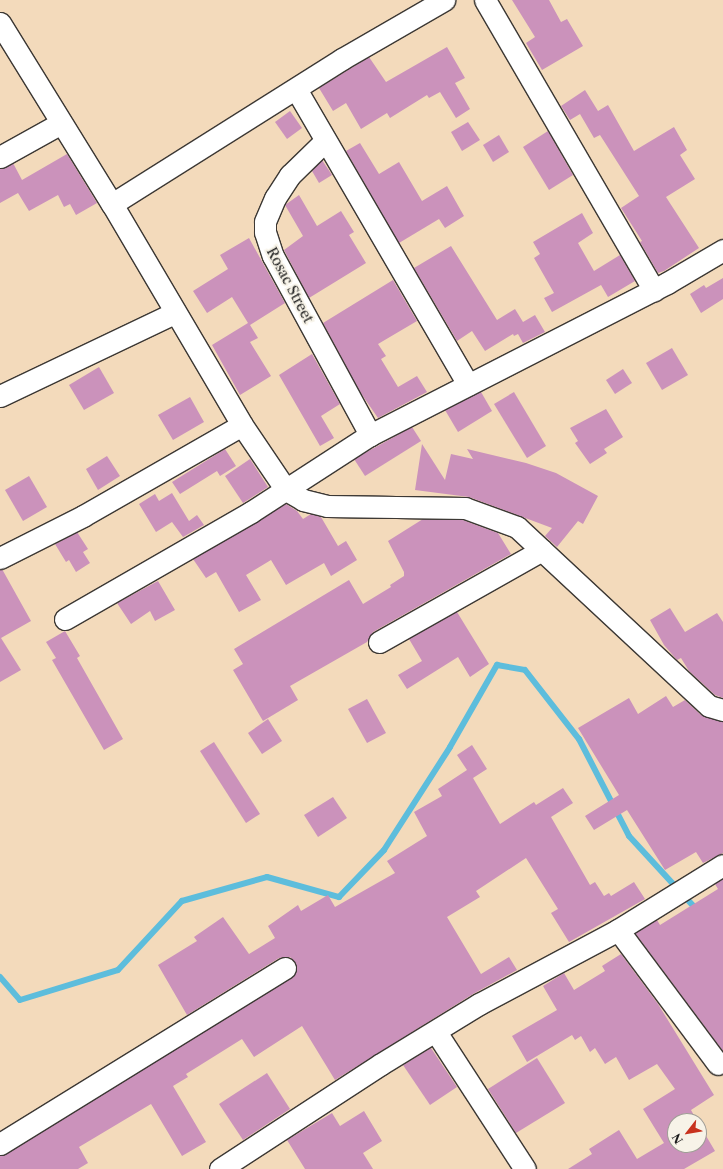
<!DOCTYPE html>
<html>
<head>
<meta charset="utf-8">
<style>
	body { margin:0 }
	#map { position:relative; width:723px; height:1169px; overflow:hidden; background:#f3dabb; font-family:"Libre Caslon Text",serif }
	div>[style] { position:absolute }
	.stream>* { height:6px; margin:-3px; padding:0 3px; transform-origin:3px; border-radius:3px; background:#5dbddc }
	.building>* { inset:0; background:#cb92bb }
	.roads { filter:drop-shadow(1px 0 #3c3834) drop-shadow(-1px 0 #3c3834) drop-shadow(0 1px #3c3834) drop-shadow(0 -1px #3c3834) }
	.street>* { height:21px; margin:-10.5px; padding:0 10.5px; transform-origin:10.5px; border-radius:10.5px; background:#fff }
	span { translate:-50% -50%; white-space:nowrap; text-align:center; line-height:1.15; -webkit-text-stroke:4px #f7f3e8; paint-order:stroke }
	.street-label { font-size:14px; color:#1c1c1c }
	.north { position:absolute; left:667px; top:1113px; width:40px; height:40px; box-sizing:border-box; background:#f7f3e8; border:1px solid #9f9d96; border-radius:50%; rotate:239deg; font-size:11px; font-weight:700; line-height:16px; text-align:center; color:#1c1c1c }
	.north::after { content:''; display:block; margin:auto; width:14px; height:18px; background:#c8321e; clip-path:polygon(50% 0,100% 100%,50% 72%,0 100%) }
</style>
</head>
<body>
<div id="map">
	<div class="stream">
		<div style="left:0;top:977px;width:30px;rotate:49deg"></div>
		<div style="left:20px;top:1000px;width:102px;rotate:-17deg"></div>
		<div style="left:118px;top:970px;width:94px;rotate:-47.2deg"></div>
		<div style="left:182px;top:901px;width:88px;rotate:-15.8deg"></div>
		<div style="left:267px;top:877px;width:75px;rotate:15.5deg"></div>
		<div style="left:339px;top:897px;width:65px;rotate:-46.2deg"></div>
		<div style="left:384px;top:850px;width:122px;rotate:-57.3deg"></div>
		<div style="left:450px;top:747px;width:95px;rotate:-60.2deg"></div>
		<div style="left:497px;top:665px;width:28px;rotate:10deg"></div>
		<div style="left:525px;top:670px;width:88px;rotate:52deg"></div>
		<div style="left:579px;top:739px;width:109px;rotate:62.7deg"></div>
		<div style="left:629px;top:836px;width:100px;rotate:47.4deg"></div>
	</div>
	<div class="building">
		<div style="clip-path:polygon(512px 0,549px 0,561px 22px,567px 19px,583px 46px,542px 70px,526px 43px,535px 37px)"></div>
		<div style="clip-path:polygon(447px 47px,465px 78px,455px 83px,470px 109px,456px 118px,440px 92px,429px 98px,427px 95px,390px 118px,387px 113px,361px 129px,346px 103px,333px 111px,319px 88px,369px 57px,386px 82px)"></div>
		<div style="clip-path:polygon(585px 90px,598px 111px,608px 105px,634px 151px,674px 127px,687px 150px,680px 155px,695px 179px,666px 197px,699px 248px,664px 271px,658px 273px,640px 242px,642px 241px,621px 208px,639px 196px,600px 135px,594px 138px,580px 114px,570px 120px,561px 106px)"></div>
		<div style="clip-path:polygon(290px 111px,302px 128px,287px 139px,275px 122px)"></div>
		<div style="clip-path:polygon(468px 122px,480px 140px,462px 151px,451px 132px)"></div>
		<div style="clip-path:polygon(548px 131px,573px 175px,549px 190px,523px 147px)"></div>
		<div style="clip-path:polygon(499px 135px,509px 152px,493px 162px,483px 145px)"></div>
		<div style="clip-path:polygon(360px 143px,379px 174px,399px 162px,422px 201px,447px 186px,464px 216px,445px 228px,439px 219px,399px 243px,346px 151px)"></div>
		<div style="clip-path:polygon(67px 154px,97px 203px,76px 215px,70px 204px,64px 207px,58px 195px,29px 211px,18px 193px,0 203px,0 169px,13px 163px,22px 180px)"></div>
		<div style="clip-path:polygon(322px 160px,332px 175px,319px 183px,312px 171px)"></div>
		<div style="clip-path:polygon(299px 195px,317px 226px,341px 211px,354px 232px,349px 235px,366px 263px,309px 298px,284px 250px,303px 236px,285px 205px)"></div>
		<div style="clip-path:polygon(582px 213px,593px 233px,578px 243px,594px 271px,620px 255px,635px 281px,608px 297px,601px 285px,552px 312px,544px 298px,554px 293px,534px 258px,540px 254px,533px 242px)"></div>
		<div style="clip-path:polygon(249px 238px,285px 303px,250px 325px,258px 338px,250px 342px,271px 376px,240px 395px,212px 345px,248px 323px,232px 297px,207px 313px,193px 291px,228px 269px,220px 255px)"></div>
		<div style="clip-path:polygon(451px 246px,497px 320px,515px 309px,523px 322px,535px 315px,545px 332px,523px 343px,518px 334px,514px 336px,513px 334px,485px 351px,472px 331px,457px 341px,414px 268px)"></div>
		<div style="clip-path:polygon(723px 278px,723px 299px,701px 313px,690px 294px,704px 285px,706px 288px)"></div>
		<div style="clip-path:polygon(393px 280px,417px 321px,378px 344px,386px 356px,381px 359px,398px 387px,417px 376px,427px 392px,378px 418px,360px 392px,323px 323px)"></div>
		<div style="clip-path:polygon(672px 348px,688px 375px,662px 390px,646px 363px)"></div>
		<div style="clip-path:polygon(312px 354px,340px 404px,321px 416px,334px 438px,320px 446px,279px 375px)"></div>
		<div style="clip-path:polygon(99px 367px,114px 393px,84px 410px,69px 385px)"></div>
		<div style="clip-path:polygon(623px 369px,632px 383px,615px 394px,606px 380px)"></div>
		<div style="clip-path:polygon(481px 392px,492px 411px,458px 432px,445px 410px)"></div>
		<div style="clip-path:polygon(514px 392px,546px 446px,527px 458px,494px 404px)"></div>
		<div style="clip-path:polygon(190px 397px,204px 422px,173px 440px,158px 415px)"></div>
		<div style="clip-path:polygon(606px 409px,623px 437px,604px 449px,607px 453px,590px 464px,575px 443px,578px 441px,570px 428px)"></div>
		<div style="clip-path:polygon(412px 427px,421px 441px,365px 476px,354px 459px)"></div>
		<div style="clip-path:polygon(422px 444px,445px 480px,451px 454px,473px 459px,467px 449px,526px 463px,556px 473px,598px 496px,583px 524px,578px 521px,557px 547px,545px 536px,552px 528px,469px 497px,415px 490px)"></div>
		<div style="clip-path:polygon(225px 449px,236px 466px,220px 476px,217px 471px,180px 494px,172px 482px)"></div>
		<div style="clip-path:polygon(107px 456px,120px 476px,98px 490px,86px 469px)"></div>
		<div style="clip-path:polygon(250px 459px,268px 487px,243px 503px,225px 476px)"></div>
		<div style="clip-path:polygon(29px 476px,47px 507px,23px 521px,5px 490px)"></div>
		<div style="clip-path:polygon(172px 493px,189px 521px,197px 515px,204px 525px,183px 537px,172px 522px,156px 532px,139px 504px,155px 494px,159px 501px)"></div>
		<div style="clip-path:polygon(286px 504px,297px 511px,303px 519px,311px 514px,321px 517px,338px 546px,346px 541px,357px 560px,331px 576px,324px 563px,286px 585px,271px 560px,246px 575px,261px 600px,239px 612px,216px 572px,206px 578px,193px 559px)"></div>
		<div style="clip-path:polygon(423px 519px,463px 520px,498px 533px,511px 554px,373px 632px,367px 642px,290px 686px,298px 700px,263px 721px,233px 670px,243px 664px,234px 649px,349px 580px,363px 604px,391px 587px,390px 585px,404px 576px,404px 572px,388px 541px)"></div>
		<div style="clip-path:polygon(77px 532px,88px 549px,83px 552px,90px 563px,76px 572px,69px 560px,66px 562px,55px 544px)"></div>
		<div style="clip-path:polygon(2px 569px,31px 621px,1px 638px,21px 670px,0 682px,0 570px)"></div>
		<div style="clip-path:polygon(158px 581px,175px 610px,155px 621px,150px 611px,131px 624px,117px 603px)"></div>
		<div style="clip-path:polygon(670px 608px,685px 632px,717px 613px,723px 622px,723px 698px,715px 695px,689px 671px,681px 658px,677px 660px,664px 645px,650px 620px)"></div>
		<div style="clip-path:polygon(457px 612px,489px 664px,470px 677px,458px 657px,407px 689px,398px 675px,422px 661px,409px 639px)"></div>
		<div style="clip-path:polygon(65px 631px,80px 656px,77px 658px,123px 739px,104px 750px,52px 660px,56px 658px,46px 642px)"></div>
		<div style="clip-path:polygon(666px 696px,673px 707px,685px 700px,701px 715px,723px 722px,723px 853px,703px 863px,696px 852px,665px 870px,627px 810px,594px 830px,585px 816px,619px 795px,578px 728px,629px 698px,638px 714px)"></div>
		<div style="clip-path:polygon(367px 699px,386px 733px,367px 743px,348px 709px)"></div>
		<div style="clip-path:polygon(268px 719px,282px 741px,262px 754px,248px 733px)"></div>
		<div style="clip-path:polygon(214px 742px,260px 814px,246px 823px,200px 751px)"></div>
		<div style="clip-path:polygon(472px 745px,487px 769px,473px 778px,500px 824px,534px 802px,536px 805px,563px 788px,573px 803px,551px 817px,590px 885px,595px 882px,604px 896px,609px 893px,611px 896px,634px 882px,645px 899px,569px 942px,551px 913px,558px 909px,526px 858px,476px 891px,480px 897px,447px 917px,481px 974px,509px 957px,517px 970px,473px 994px,335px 1080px,302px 1026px,254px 1057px,242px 1039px,186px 1074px,188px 1077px,173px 1086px,206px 1142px,182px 1156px,151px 1104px,79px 1147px,88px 1163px,78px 1169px,0 1169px,0 1156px,292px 978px,297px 968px,295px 962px,290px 957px,279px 958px,187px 1015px,158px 965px,197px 941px,194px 937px,223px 917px,249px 954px,275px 938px,268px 926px,298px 905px,301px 911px,328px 895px,335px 907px,395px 873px,387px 861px,427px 836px,414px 812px,442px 796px,438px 789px,467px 770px,457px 755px)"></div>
		<div style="clip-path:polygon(333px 797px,347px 818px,318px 837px,304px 815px)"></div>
		<div style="clip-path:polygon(723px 879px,723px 1051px,635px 933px,657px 920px,660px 925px,718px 889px,715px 884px)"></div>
		<div style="clip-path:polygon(621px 954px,658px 1004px,714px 1095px,691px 1110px,697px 1121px,675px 1121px,675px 1145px,699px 1145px,699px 1124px,715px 1151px,684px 1169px,568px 1169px,592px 1154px,589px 1149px,619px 1130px,637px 1159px,664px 1143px,643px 1109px,675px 1089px,657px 1064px,629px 1080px,616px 1057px,605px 1064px,595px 1048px,590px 1052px,581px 1036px,575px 1040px,572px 1035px,527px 1062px,512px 1036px,557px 1010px,543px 986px,564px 973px,574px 990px,605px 971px,602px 966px)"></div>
		<div style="clip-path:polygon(431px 1048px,457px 1087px,430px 1105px,403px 1065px)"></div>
		<div style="clip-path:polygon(537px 1058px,565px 1103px,516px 1133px,488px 1089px)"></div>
		<div style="clip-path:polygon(267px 1073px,290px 1109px,243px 1140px,219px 1104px)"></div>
		<div style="clip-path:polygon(364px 1111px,382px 1141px,363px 1153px,373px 1169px,305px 1169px,287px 1140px,332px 1113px,340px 1126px)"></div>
	</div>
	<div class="roads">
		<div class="street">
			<div style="left:485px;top:0;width:336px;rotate:59.8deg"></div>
			<div style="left:0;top:23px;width:213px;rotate:58.3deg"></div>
			<div style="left:112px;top:204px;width:256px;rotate:59.5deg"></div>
			<div style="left:242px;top:425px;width:78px;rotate:55.9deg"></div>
			<div style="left:286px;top:490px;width:20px;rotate:30deg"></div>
			<div style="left:303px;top:500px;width:25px;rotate:14deg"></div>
			<div style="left:327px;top:506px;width:138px;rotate:0.8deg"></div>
			<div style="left:465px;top:508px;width:55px;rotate:20.1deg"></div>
			<div style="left:517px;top:527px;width:262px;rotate:43deg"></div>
			<div style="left:709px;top:706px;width:15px;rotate:16deg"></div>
			<div style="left:296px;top:89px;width:342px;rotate:59.8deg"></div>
			<div style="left:325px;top:141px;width:49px;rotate:135.8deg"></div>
			<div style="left:290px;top:175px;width:27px;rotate:123deg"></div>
			<div style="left:275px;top:198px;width:26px;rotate:113deg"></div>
			<div style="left:265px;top:222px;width:10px;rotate:90deg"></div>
			<div style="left:265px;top:232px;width:25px;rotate:72deg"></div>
			<div style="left:273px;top:256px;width:204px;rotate:61.5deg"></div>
			<div style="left:0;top:157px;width:70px;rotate:-29.1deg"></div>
			<div style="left:112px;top:204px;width:272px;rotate:-32.2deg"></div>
			<div style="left:342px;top:59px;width:118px;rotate:-30deg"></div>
			<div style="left:0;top:396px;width:193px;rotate:-25.5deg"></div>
			<div style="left:0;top:558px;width:93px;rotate:-26.8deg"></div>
			<div style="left:83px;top:516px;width:183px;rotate:-29.8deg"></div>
			<div style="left:65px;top:619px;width:215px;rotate:-29.9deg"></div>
			<div style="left:251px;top:512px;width:142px;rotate:-32.9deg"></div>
			<div style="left:370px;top:435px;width:334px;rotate:-27.1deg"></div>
			<div style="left:667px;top:283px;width:65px;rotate:-30.5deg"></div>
			<div style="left:379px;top:642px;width:187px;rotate:-29.4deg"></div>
			<div style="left:618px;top:930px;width:167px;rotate:53.3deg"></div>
			<div style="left:436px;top:1032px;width:163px;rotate:57deg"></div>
			<div style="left:0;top:1144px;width:335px;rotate:-31.7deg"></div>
			<div style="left:220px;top:1169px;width:192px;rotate:-33.1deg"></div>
			<div style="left:381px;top:1064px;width:115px;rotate:-31.5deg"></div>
			<div style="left:479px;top:1004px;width:157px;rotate:-28deg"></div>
			<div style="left:618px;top:930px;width:123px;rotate:-31.8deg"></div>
		</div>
	</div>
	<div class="street-label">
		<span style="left:290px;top:285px;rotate:62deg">Rosac Street</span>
	</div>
	<div class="north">N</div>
</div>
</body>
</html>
